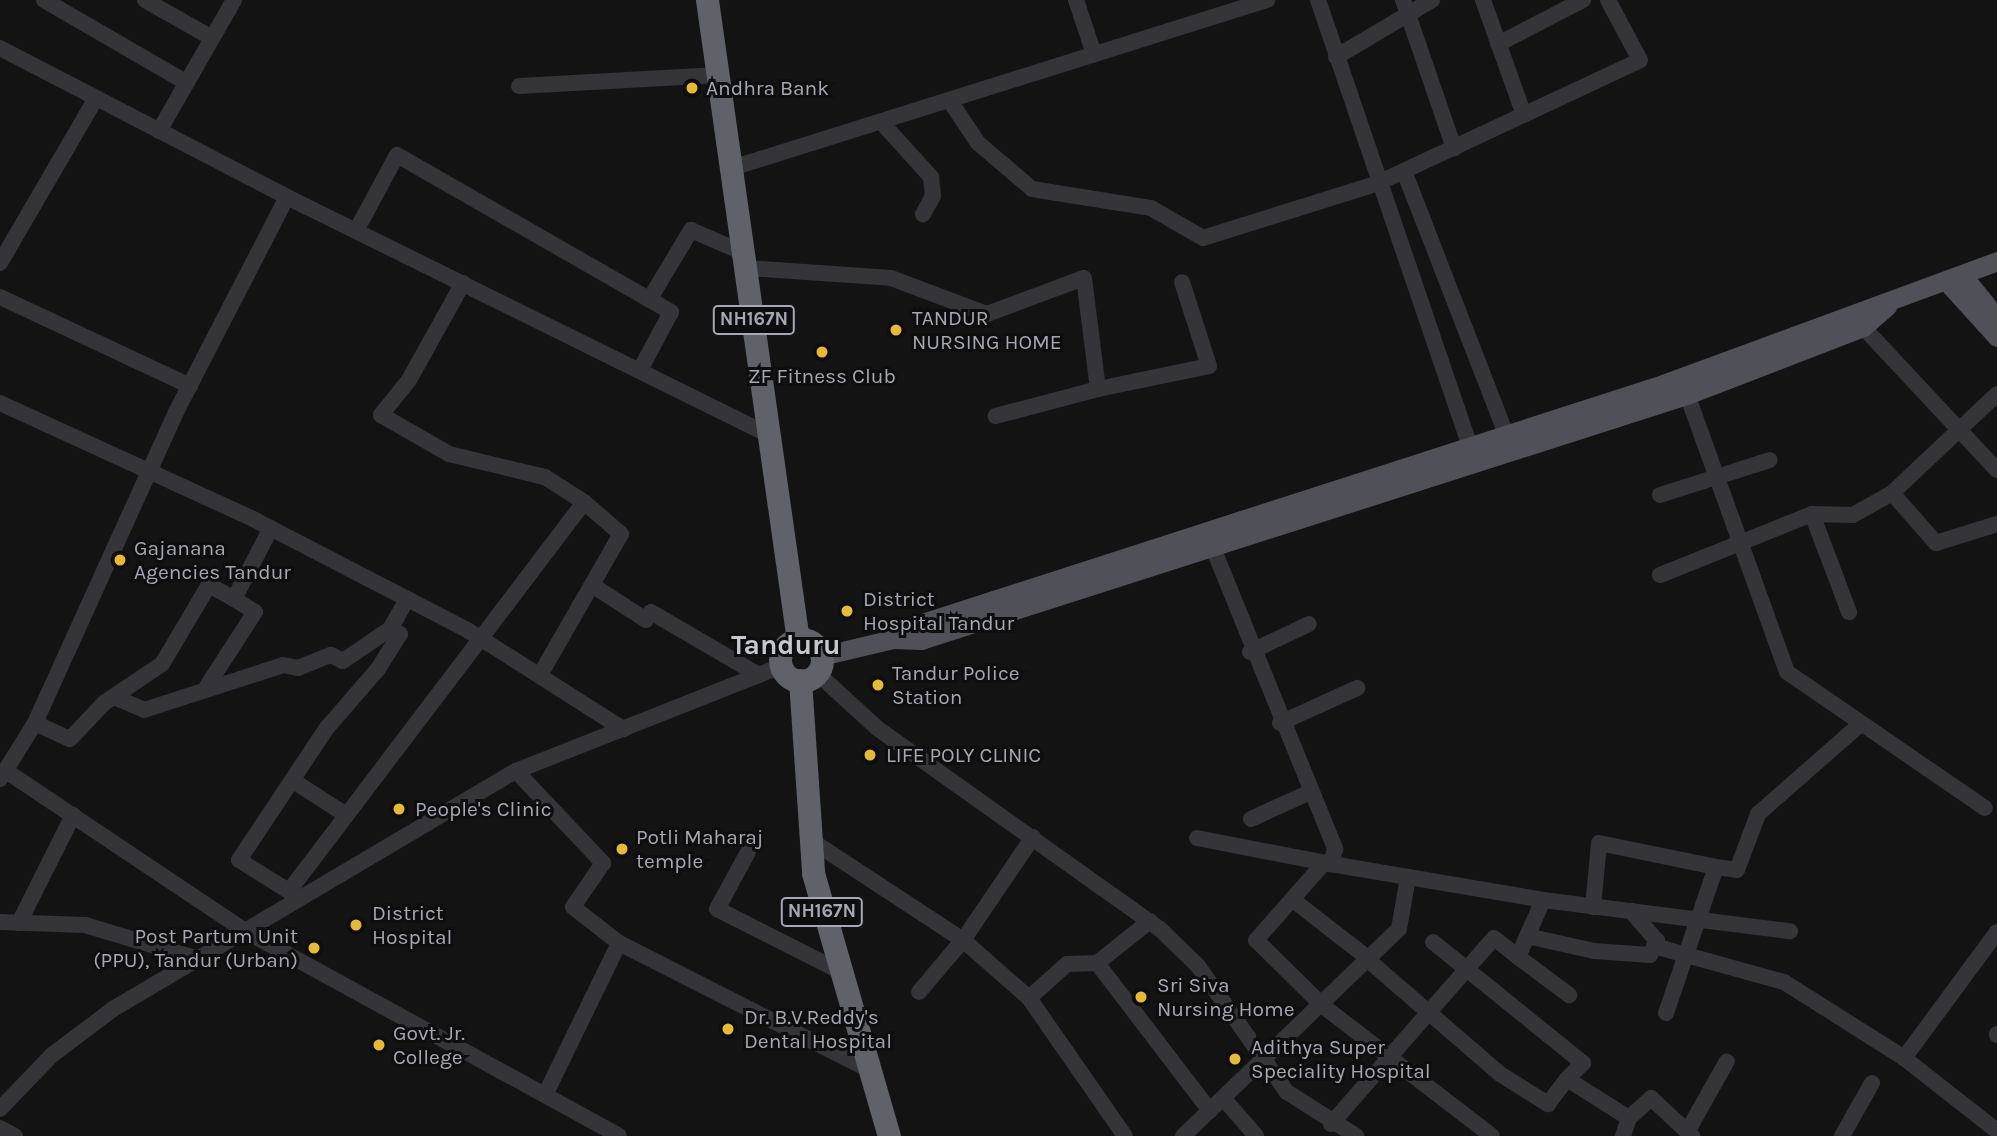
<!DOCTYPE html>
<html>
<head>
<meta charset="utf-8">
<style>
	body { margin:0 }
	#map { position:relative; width:1997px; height:1136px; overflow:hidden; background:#131314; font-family:Karla,sans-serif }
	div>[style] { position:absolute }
	.minor>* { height:16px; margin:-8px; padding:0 8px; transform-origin:8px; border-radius:8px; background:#343439 }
	.major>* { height:19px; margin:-9.5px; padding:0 9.5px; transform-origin:9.5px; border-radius:9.5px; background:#505158 }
	.highway>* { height:23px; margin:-11.5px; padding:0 11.5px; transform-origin:11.5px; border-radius:11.5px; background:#60626a }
	.highway>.ring { margin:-11.5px; padding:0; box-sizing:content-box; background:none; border:23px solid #60626a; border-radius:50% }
	.dots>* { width:19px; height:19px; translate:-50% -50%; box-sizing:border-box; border:4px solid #0e0e0f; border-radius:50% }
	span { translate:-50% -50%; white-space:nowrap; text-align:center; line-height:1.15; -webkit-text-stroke:6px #0e0e0f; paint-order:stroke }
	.shield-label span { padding:2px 5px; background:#0e0e0f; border:2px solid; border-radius:5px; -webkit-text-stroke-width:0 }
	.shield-label { font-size:19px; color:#a5a8b4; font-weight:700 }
	.poi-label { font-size:21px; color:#a5a8b4 }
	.left { translate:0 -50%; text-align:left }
	.right { translate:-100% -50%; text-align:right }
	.district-label { font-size:28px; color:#c6c8d0; font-weight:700 }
</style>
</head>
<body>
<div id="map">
	<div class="minor">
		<div style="left:44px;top:0;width:165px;rotate:30.1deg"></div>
		<div style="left:145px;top:0;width:77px;rotate:29.6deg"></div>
		<div style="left:1076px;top:0;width:57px;rotate:71.6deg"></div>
		<div style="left:1318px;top:0;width:481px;rotate:71.2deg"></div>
		<div style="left:1403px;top:0;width:157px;rotate:71deg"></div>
		<div style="left:1483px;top:0;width:122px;rotate:70.4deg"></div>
		<div style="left:1498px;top:44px;width:96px;rotate:-27.4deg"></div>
		<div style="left:0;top:48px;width:323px;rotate:27.4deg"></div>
		<div style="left:1336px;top:57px;width:112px;rotate:-30.7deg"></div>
		<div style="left:519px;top:86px;width:199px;rotate:-3.2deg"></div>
		<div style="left:950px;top:101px;width:50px;rotate:56.3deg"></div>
		<div style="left:978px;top:143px;width:71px;rotate:40.4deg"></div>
		<div style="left:1032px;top:189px;width:121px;rotate:9.1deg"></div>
		<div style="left:1151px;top:208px;width:60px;rotate:30deg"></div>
		<div style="left:1203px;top:238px;width:183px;rotate:-17.4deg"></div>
		<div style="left:1378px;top:183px;width:289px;rotate:-25.1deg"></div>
		<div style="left:1640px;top:60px;width:68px;rotate:-118.1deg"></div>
		<div style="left:883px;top:124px;width:72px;rotate:47.8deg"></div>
		<div style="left:931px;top:177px;width:19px;rotate:84deg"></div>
		<div style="left:933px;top:196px;width:21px;rotate:119deg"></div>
		<div style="left:159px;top:131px;width:151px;rotate:-60.2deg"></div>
		<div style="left:732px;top:168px;width:561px;rotate:-17.43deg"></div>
		<div style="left:1404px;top:171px;width:280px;rotate:68.8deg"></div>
		<div style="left:356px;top:231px;width:86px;rotate:-61.7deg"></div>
		<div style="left:397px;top:155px;width:316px;rotate:29.8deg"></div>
		<div style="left:671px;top:312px;width:66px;rotate:118.1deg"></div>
		<div style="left:0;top:263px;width:191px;rotate:-59.8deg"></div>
		<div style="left:746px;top:268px;width:145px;rotate:3.9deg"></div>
		<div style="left:891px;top:278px;width:103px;rotate:20.6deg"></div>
		<div style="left:987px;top:314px;width:103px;rotate:-20.4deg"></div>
		<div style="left:1084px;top:278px;width:112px;rotate:82.8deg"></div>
		<div style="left:1098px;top:389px;width:106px;rotate:165.2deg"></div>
		<div style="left:463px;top:283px;width:111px;rotate:119.1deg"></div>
		<div style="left:409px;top:380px;width:45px;rotate:128.7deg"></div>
		<div style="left:381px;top:415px;width:78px;rotate:29.8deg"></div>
		<div style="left:449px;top:454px;width:99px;rotate:13.5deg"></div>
		<div style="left:545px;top:477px;width:46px;rotate:32.7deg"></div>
		<div style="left:0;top:297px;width:210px;rotate:25.1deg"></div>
		<div style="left:649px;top:300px;width:82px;rotate:-59deg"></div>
		<div style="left:691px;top:230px;width:58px;rotate:23.5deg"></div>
		<div style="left:1863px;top:327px;width:196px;rotate:46.9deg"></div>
		<div style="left:1684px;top:386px;width:304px;rotate:70.2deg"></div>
		<div style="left:1787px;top:672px;width:240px;rotate:34.5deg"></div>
		<div style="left:1098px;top:389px;width:113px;rotate:-11.7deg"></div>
		<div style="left:1209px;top:366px;width:88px;rotate:-107.8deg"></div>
		<div style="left:0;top:403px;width:281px;rotate:24.6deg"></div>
		<div style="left:255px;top:520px;width:241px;rotate:27.4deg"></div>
		<div style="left:469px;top:631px;width:183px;rotate:32.5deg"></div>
		<div style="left:1892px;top:493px;width:144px;rotate:-43.3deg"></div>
		<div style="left:1660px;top:495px;width:115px;rotate:-17.7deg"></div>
		<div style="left:1812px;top:514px;width:41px;rotate:1.4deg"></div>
		<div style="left:1853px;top:515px;width:45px;rotate:-29.4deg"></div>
		<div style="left:1892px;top:493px;width:67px;rotate:48.7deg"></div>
		<div style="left:1936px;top:543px;width:64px;rotate:-17.3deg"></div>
		<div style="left:1209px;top:538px;width:336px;rotate:67.9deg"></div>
		<div style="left:1335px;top:849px;width:16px;rotate:105deg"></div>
		<div style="left:1331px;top:864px;width:215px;rotate:9.6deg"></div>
		<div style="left:1543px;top:900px;width:249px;rotate:7.2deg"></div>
		<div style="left:1660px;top:575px;width:164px;rotate:-21.9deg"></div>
		<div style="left:1812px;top:514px;width:105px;rotate:69.3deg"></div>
		<div style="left:592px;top:585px;width:64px;rotate:32.9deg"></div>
		<div style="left:646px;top:620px;width:9px;rotate:-58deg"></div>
		<div style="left:651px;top:612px;width:125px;rotate:30.3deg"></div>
		<div style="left:1250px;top:652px;width:65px;rotate:-25.4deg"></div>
		<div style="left:817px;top:673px;width:81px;rotate:42.5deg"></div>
		<div style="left:877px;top:728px;width:347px;rotate:35.4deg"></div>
		<div style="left:1160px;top:929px;width:53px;rotate:44.2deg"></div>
		<div style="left:1198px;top:966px;width:154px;rotate:54.8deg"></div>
		<div style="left:1287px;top:1092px;width:82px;rotate:32.5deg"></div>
		<div style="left:207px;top:686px;width:88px;rotate:-57deg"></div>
		<div style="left:255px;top:612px;width:25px;rotate:-148deg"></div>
		<div style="left:114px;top:697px;width:33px;rotate:23deg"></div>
		<div style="left:144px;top:710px;width:146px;rotate:-17.9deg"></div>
		<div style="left:283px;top:665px;width:15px;rotate:11deg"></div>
		<div style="left:298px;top:668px;width:35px;rotate:-22deg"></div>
		<div style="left:331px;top:655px;width:13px;rotate:27deg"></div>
		<div style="left:343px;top:661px;width:57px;rotate:-34.2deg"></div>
		<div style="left:390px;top:629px;width:34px;rotate:-60deg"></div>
		<div style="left:35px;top:723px;width:38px;rotate:25deg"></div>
		<div style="left:70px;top:739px;width:50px;rotate:-46.6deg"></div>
		<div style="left:104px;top:703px;width:70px;rotate:-33.9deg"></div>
		<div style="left:162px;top:664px;width:92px;rotate:-59.3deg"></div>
		<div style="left:209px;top:585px;width:29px;rotate:29deg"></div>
		<div style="left:234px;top:599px;width:80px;rotate:-62.5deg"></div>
		<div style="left:1280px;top:723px;width:85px;rotate:-24.4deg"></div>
		<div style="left:6px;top:771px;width:288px;rotate:33.8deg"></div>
		<div style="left:245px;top:931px;width:426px;rotate:28.7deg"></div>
		<div style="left:516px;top:771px;width:127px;rotate:46.6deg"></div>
		<div style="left:603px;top:863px;width:53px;rotate:124.3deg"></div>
		<div style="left:573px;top:907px;width:58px;rotate:38deg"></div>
		<div style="left:0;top:779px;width:66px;rotate:-58deg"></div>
		<div style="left:35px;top:723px;width:341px;rotate:-65.6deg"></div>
		<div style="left:176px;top:412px;width:242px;rotate:-62.7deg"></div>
		<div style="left:287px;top:197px;width:540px;rotate:26.28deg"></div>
		<div style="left:292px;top:780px;width:64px;rotate:32.9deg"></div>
		<div style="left:1251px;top:819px;width:65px;rotate:-24.6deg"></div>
		<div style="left:1033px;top:837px;width:125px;rotate:124.2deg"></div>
		<div style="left:963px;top:940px;width:88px;rotate:41.3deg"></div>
		<div style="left:1029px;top:998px;width:168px;rotate:55.2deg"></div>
		<div style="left:1197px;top:838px;width:136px;rotate:11deg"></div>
		<div style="left:809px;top:839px;width:184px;rotate:33.3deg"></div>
		<div style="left:963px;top:940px;width:68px;rotate:130.2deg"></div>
		<div style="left:748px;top:852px;width:65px;rotate:118.5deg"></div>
		<div style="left:717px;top:909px;width:137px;rotate:26.9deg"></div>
		<div style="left:1324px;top:863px;width:103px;rotate:131.4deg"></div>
		<div style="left:1256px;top:940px;width:94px;rotate:44.6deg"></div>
		<div style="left:1323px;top:1006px;width:213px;rotate:37.6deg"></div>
		<div style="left:289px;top:891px;width:488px;rotate:-52.8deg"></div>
		<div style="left:584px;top:502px;width:49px;rotate:40.9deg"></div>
		<div style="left:621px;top:534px;width:160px;rotate:119.9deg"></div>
		<div style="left:295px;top:895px;width:66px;rotate:-148deg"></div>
		<div style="left:239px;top:860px;width:157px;rotate:-56.4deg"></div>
		<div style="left:326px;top:729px;width:79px;rotate:-49.1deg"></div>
		<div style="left:378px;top:669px;width:41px;rotate:-57.8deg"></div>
		<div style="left:400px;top:634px;width:11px;rotate:-153deg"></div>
		<div style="left:1293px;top:900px;width:96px;rotate:37.8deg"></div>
		<div style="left:1593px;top:907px;width:64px;rotate:-84.6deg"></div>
		<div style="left:1599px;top:843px;width:119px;rotate:11.6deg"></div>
		<div style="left:1150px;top:921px;width:68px;rotate:141.6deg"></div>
		<div style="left:1097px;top:963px;width:186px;rotate:52.6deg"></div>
		<div style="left:0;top:922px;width:85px;rotate:2deg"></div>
		<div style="left:85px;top:925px;width:112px;rotate:16.7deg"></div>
		<div style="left:19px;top:923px;width:121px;rotate:-63.4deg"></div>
		<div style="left:1997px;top:932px;width:157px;rotate:126.4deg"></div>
		<div style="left:1904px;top:1058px;width:118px;rotate:38.1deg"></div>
		<div style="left:1527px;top:936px;width:69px;rotate:12.6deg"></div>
		<div style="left:1594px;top:951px;width:56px;rotate:4.1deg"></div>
		<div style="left:1650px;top:955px;width:16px;rotate:-63deg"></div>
		<div style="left:1657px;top:941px;width:40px;rotate:-131deg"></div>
		<div style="left:1433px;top:942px;width:193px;rotate:38.9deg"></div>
		<div style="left:1583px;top:1063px;width:23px;rotate:135deg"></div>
		<div style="left:1654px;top:946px;width:135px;rotate:15.5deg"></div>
		<div style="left:1784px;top:982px;width:142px;rotate:32.3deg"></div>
		<div style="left:1518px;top:957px;width:64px;rotate:36.7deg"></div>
		<div style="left:1368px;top:960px;width:174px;rotate:40.8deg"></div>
		<div style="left:1500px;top:1074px;width:57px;rotate:32deg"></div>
		<div style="left:1548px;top:1104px;width:31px;rotate:-53deg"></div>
		<div style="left:1567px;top:1079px;width:73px;rotate:32.2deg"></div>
		<div style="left:1029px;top:998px;width:51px;rotate:-41.8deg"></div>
		<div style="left:1067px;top:964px;width:30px;rotate:-2deg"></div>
		<div style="left:1666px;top:1013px;width:154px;rotate:-71.1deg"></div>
		<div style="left:1716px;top:867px;width:21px;rotate:8deg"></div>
		<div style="left:1737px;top:870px;width:60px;rotate:-69.4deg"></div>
		<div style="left:1758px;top:814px;width:133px;rotate:-41.3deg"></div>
		<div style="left:1997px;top:1034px;width:1px;rotate:90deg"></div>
		<div style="left:545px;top:1095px;width:169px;rotate:-64deg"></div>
		<div style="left:619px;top:943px;width:280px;rotate:26.9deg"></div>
		<div style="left:1224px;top:1099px;width:49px;rotate:49.1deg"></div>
		<div style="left:0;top:1109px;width:75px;rotate:-46.1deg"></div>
		<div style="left:52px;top:1055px;width:76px;rotate:-37deg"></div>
		<div style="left:113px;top:1009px;width:468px;rotate:-30.6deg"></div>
		<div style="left:516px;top:771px;width:285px;rotate:-21.6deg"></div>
		<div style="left:1331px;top:1124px;width:247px;rotate:-48.8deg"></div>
		<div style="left:1494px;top:938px;width:31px;rotate:38deg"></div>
		<div style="left:1518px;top:957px;width:62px;rotate:-66.3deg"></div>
		<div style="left:0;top:1128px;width:17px;rotate:28deg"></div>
		<div style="left:1687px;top:1132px;width:81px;rotate:-60.6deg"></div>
		<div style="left:1183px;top:1136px;width:299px;rotate:-43.8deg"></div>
		<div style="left:1399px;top:929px;width:53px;rotate:-80.2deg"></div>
		<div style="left:1623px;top:1136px;width:19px;rotate:-72deg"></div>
		<div style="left:1629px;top:1118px;width:30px;rotate:-42deg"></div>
		<div style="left:1651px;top:1098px;width:56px;rotate:42.8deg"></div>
		<div style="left:1842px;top:1136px;width:61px;rotate:-60.5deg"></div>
	</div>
	<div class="major">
		<div style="left:1963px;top:276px;width:54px;rotate:51deg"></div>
		<div style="left:1948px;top:283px;width:73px;rotate:47.8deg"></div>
		<div style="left:893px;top:639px;width:27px;rotate:-31deg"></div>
		<div style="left:916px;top:625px;width:785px;rotate:-17.88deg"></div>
		<div style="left:1663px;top:384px;width:356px;rotate:-20.2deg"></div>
		<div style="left:821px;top:656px;width:74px;rotate:-13.3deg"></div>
		<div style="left:893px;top:639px;width:28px;rotate:2deg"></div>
		<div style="left:921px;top:640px;width:804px;rotate:-17.74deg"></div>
		<div style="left:1687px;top:395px;width:189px;rotate:-21.1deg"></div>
		<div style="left:1863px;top:327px;width:32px;rotate:-41deg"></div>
	</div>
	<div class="highway">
		<div style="left:707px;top:0;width:646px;rotate:81.91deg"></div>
		<div class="ring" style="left:780px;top:639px;width:19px;height:19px"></div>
		<div style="left:800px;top:680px;width:193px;rotate:86.1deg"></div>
		<div style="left:813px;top:873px;width:274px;rotate:73.9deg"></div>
	</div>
	<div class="dots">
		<div style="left:692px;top:88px;background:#e6ba39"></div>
		<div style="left:896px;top:330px;background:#e6ba39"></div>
		<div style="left:822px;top:352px;background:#e6ba39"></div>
		<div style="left:120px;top:560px;background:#e6ba39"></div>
		<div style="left:847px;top:611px;background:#e6ba39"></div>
		<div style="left:878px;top:685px;background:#e6ba39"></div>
		<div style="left:870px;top:755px;background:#e6ba39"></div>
		<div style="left:399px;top:809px;background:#e6ba39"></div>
		<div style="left:622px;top:849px;background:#e6ba39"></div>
		<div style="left:356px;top:925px;background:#e6ba39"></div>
		<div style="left:314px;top:948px;background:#e6ba39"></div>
		<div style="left:1141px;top:997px;background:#e6ba39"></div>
		<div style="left:728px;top:1029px;background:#e6ba39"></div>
		<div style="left:379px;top:1045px;background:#e6ba39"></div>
		<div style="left:1235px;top:1059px;background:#e6ba39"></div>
	</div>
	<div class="shield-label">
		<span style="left:754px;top:320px">NH167N</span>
		<span style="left:822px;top:912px">NH167N</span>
	</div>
	<div class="poi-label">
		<span class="left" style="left:706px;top:88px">Andhra Bank</span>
		<span class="left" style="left:912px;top:330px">TANDUR<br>NURSING HOME</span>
		<span style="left:822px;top:376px">ZF Fitness Club</span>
		<span class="left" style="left:134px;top:560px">Gajanana<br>Agencies Tandur</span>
		<span class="left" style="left:863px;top:611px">District<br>Hospital Tandur</span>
		<span class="left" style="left:892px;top:685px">Tandur Police<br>Station</span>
		<span class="left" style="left:886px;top:755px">LIFE POLY CLINIC</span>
		<span class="left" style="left:415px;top:809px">People's Clinic</span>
		<span class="left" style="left:636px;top:849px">Potli Maharaj<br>temple</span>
		<span class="left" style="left:372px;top:925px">District<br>Hospital</span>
		<span class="right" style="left:298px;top:948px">Post Partum Unit<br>(PPU), Tandur (Urban)</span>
		<span class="left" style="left:1157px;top:997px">Sri Siva<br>Nursing Home</span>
		<span class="left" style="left:744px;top:1029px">Dr. B.V.Reddy's<br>Dental Hospital</span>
		<span class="left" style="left:393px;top:1045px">Govt. Jr.<br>College</span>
		<span class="left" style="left:1251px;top:1059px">Adithya Super<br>Speciality Hospital</span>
	</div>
	<div class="district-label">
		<span style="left:786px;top:645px">Tanduru</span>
	</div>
</div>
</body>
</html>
